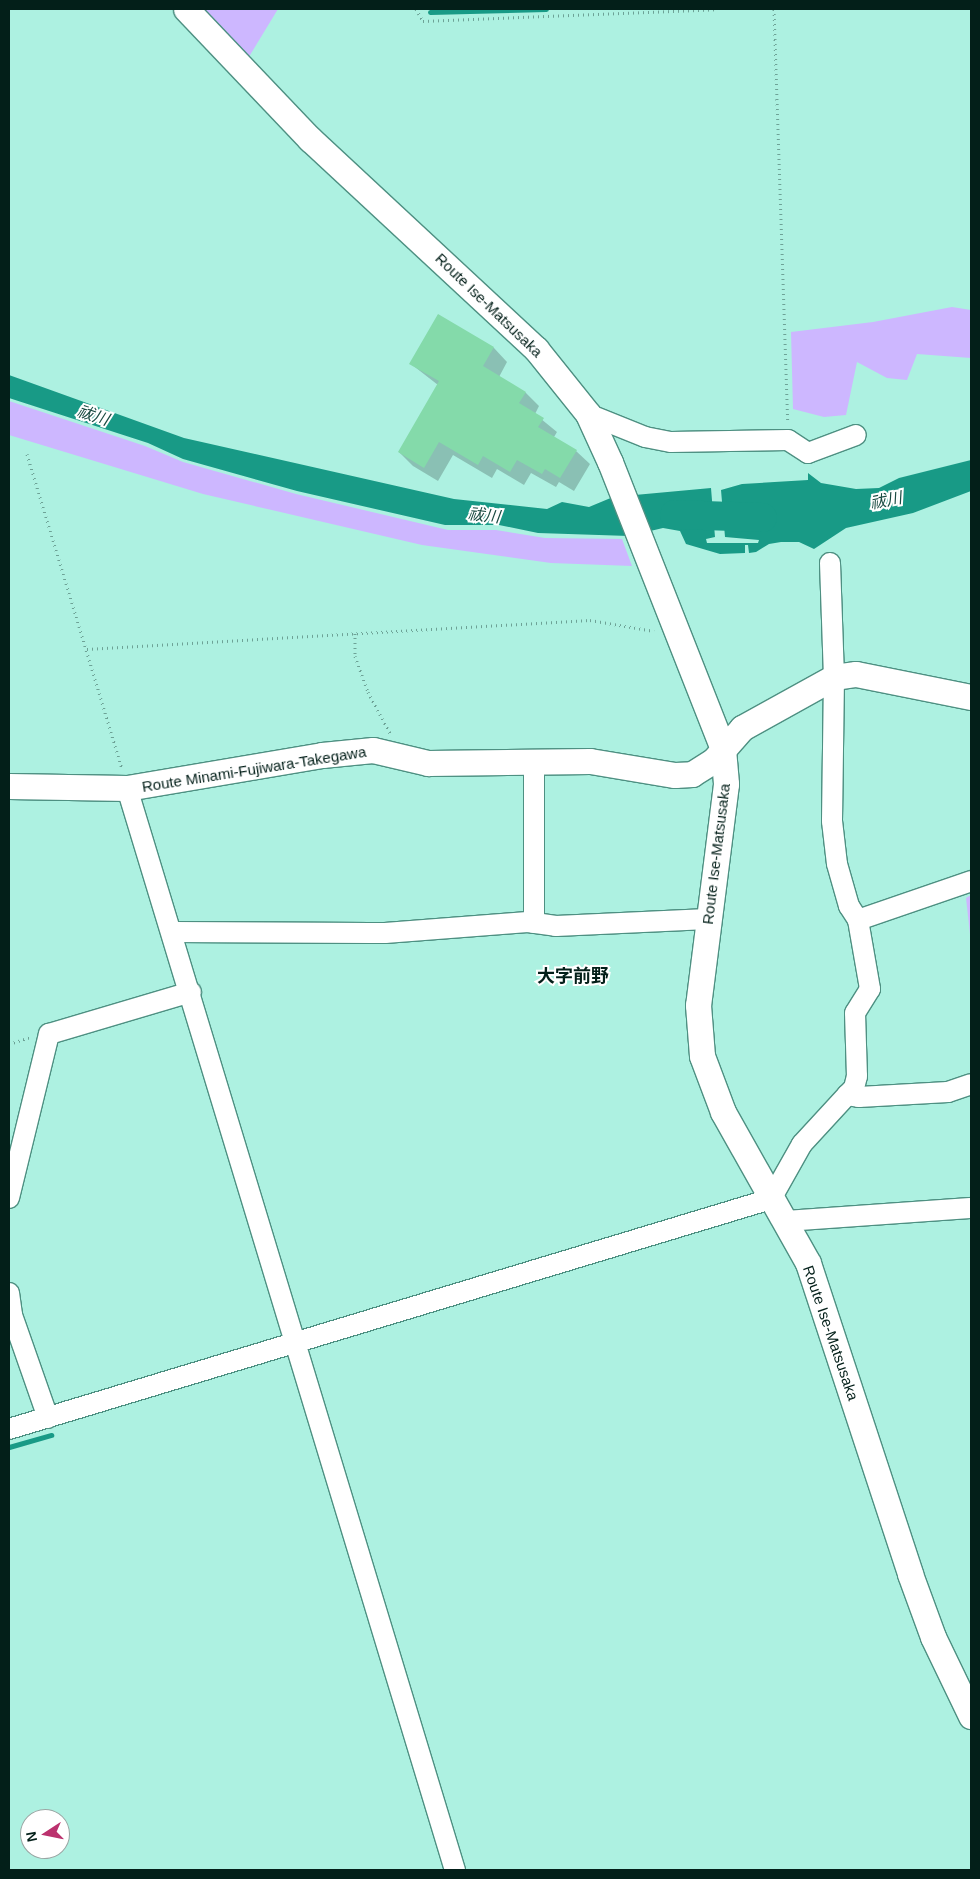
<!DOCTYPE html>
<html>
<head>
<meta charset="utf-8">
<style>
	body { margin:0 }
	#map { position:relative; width:980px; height:1879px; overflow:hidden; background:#adf1e1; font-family:Arial,"Noto Sans JP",sans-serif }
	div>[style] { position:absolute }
	.green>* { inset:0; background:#cdb7ff }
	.water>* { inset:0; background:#189a86 }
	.shadow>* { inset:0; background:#0003 }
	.stream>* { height:5px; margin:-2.5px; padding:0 2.5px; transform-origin:2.5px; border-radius:2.5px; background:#189a86 }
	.river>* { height:29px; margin:-14.5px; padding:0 14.5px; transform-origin:14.5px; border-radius:14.5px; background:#189a86 }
	.building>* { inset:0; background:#84daaa }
	.path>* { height:3px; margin-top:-1.5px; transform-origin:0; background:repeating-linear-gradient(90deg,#6da296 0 1px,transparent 0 5px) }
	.roads { filter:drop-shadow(1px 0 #4e9082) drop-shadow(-1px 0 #4e9082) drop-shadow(0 1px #4e9082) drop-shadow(0 -1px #4e9082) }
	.minor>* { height:20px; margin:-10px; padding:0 10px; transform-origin:10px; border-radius:10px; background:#fff }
	.major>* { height:25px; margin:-12.5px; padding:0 12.5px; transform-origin:12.5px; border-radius:12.5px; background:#fff }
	span { translate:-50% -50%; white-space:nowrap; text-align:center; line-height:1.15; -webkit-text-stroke:4px #fff; paint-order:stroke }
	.street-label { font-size:15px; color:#031f19 }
	.water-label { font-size:16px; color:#1a4b42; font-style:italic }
	.quarter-label { font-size:18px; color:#031f19; font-weight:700 }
	.frame { position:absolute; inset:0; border:10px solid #031f19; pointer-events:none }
	.north { position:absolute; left:20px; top:1809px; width:50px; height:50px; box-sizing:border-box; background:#fff; border:1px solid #9aa5a3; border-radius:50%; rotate:259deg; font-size:14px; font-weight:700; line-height:20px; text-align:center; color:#031f19 }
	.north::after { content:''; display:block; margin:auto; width:18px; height:22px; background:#bb326e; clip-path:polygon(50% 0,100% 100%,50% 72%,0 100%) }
</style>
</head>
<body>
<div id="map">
	<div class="green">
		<div style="clip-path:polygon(198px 9px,278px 9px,247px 60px)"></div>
		<div style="clip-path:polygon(952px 307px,971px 310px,971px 358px,917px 354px,907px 380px,887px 378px,857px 362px,846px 415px,824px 417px,793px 409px,791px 332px,873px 322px)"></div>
		<div style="clip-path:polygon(9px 401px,145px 446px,183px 462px,296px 494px,448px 530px,496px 530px,545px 538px,622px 539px,632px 566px,551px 563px,422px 545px,203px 494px,9px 435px)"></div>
		<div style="clip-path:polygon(971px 895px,971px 943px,966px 898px)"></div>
	</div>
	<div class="water">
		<div style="clip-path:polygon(9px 375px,184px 438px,454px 499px,547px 509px,562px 502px,589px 507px,613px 497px,711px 488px,715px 537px,706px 539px,707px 543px,758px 543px,759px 540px,725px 537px,721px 490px,742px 484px,808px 480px,808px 473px,821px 483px,856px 489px,879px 488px,899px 478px,971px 460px,971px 491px,913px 513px,846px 528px,814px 549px,799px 542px,781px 542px,769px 544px,756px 552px,749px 553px,748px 545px,745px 545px,745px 553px,720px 554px,686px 544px,680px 531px,663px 528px,629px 536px,538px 533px,499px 525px,445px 525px,297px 491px,183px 459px,148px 443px,9px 398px)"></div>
	</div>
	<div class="shadow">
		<div style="clip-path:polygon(438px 315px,494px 348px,507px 362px,499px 377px,526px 393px,539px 406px,535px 414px,557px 432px,554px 437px,576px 451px,590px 464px,574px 491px,559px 482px,556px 487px,531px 473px,524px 485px,497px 469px,492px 478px,453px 455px,438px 481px,413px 466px,399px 452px,438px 385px,411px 364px)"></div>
	</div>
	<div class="stream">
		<div style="left:430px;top:12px;width:116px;rotate:-1.5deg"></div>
		<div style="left:9px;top:1447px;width:44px;rotate:-15.9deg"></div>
	</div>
	<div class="river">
		<div style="left:674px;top:514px;width:88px;rotate:2deg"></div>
	</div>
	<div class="building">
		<div style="clip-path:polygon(438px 314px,494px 347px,483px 366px,526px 392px,519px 403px,544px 418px,538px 427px,577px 450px,560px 478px,545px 469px,542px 474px,517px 460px,510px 472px,483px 456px,478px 465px,439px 442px,424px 468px,398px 452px,439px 381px,409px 364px)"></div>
	</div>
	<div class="path">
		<div style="left:416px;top:9px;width:14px;rotate:60deg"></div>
		<div style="left:423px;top:21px;width:295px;rotate:-2.3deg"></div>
		<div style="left:774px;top:9px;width:414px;rotate:88.1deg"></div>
		<div style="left:27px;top:454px;width:328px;rotate:73.2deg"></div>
		<div style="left:355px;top:633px;width:23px;rotate:90deg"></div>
		<div style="left:355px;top:656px;width:38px;rotate:70deg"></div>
		<div style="left:368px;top:692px;width:47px;rotate:61.8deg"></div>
		<div style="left:87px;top:649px;width:504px;rotate:-3.3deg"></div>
		<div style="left:590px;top:620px;width:65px;rotate:9.8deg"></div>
		<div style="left:9px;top:1044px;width:23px;rotate:-18deg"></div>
	</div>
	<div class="roads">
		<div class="minor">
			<div style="left:588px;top:414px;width:61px;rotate:22deg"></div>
			<div style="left:645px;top:437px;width:26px;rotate:11deg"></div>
			<div style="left:671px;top:442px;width:117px;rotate:-1deg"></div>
			<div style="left:788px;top:440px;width:24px;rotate:33deg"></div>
			<div style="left:808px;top:453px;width:51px;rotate:-20.6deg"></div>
			<div style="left:830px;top:563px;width:114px;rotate:88deg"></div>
			<div style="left:834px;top:677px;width:144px;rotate:90.8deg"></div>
			<div style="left:832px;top:821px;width:43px;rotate:83.4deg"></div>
			<div style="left:837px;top:864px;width:44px;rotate:74.1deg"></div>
			<div style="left:849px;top:906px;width:17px;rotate:57deg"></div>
			<div style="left:858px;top:920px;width:70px;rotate:80.1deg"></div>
			<div style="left:870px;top:989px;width:28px;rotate:122deg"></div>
			<div style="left:855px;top:1013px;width:63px;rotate:88.2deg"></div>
			<div style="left:857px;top:1076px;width:12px;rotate:104deg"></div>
			<div style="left:854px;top:1088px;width:10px;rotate:135deg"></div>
			<div style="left:534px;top:761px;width:162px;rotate:90deg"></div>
			<div style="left:127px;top:788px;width:1131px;rotate:73.14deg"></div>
			<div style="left:858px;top:920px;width:120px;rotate:-19deg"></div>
			<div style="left:173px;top:932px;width:212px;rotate:0.3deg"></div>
			<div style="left:385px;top:933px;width:143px;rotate:-4.4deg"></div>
			<div style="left:528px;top:922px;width:28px;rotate:8deg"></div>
			<div style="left:556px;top:926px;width:152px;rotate:-2.6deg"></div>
			<div style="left:9px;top:1198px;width:169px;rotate:-76.3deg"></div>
			<div style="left:49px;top:1034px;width:148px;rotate:-16.5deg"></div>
			<div style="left:785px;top:1221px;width:186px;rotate:-4deg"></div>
			<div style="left:9px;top:1293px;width:22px;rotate:82deg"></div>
			<div style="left:12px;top:1315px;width:109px;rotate:70.7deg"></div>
			<div style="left:9px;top:1429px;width:796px;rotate:-16.8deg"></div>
			<div style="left:771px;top:1199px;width:63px;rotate:-60.6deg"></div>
			<div style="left:802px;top:1144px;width:67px;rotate:-47.4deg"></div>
			<div style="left:847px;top:1095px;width:12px;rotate:9deg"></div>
			<div style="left:859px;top:1097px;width:89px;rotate:-3.2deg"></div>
			<div style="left:948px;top:1092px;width:24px;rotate:-19deg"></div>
		</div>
		<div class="major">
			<div style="left:186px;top:9px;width:180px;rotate:46.4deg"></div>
			<div style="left:310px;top:139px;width:309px;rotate:42.9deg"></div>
			<div style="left:536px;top:349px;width:83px;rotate:51.3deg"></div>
			<div style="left:588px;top:414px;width:53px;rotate:65.4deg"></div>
			<div style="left:610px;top:462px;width:308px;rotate:68.5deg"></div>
			<div style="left:723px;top:749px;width:35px;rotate:85deg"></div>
			<div style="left:726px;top:784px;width:223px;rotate:97.2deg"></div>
			<div style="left:698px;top:1005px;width:51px;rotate:85.5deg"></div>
			<div style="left:702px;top:1056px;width:60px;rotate:69.4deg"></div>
			<div style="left:723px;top:1112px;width:173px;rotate:60.6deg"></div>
			<div style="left:808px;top:1263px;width:327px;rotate:71.8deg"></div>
			<div style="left:910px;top:1574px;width:67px;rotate:69.9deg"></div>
			<div style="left:933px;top:1637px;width:88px;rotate:64.3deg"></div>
			<div style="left:9px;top:786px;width:118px;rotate:1deg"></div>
			<div style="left:127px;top:788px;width:198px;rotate:-9.6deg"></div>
			<div style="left:322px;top:755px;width:51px;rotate:-5.6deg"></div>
			<div style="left:373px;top:750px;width:57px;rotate:13.3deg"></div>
			<div style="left:428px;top:763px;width:162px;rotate:-0.7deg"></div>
			<div style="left:590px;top:761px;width:86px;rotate:9.4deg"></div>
			<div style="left:675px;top:775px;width:17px;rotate:-3deg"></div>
			<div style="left:692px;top:774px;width:26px;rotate:-32deg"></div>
			<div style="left:714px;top:760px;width:43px;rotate:-48.8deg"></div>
			<div style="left:742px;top:728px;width:105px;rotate:-29deg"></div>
			<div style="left:834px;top:677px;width:22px;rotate:-8deg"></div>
			<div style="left:856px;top:674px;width:117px;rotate:11.3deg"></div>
		</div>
	</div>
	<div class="street-label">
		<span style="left:489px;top:305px;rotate:44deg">Route Ise-Matsusaka</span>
		<span style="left:254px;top:769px;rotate:-9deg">Route Minami-Fujiwara-Takegawa</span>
		<span style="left:716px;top:854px;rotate:-83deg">Route Ise-Matsusaka</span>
		<span style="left:831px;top:1333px;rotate:71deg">Route Ise-Matsusaka</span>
	</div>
	<div class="water-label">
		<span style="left:93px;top:416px;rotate:18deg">祓川</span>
		<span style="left:886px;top:501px;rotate:-11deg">祓川</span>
		<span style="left:484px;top:516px;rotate:6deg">祓川</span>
	</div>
	<div class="quarter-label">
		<span style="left:573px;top:976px">大字前野</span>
	</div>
	<div class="frame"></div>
	<div class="north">N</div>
</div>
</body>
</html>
